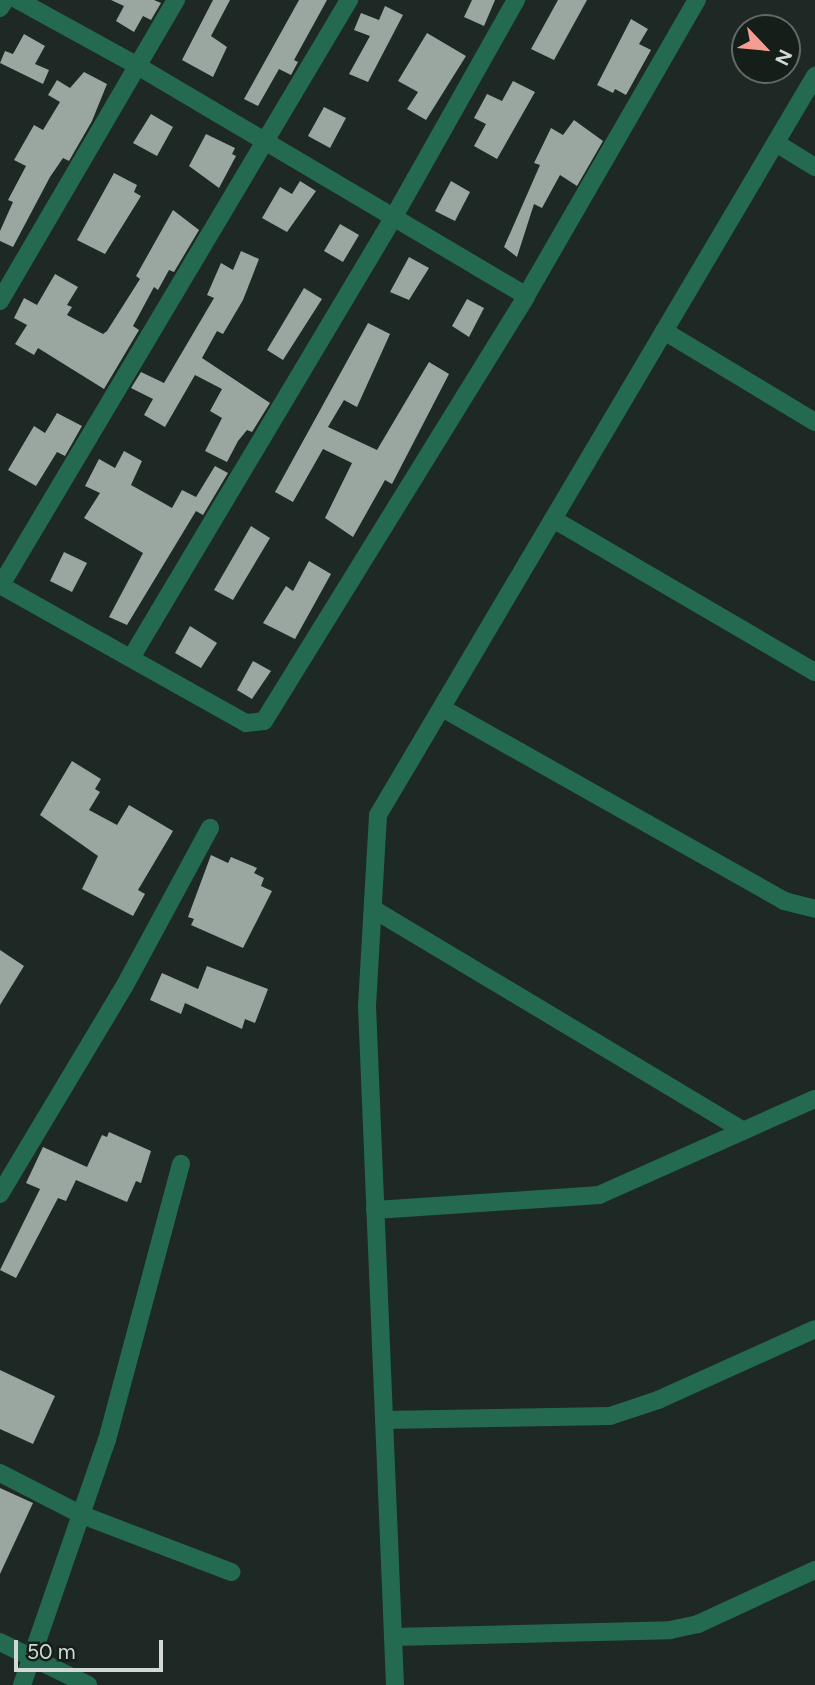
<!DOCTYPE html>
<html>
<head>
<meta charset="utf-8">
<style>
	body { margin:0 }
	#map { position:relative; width:815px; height:1685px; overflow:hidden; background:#1e2824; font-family:Figtree,sans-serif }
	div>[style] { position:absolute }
	.building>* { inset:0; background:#9aa6a0 }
	.minor>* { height:18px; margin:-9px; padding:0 9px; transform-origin:9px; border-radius:9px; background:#246a50 }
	span { translate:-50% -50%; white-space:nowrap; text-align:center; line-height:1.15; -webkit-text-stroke:7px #151f1a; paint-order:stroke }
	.north { position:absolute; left:731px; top:14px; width:70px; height:70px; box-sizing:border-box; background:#151f1a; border:2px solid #606965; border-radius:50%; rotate:116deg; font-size:19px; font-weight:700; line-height:28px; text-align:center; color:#d1d8d5 }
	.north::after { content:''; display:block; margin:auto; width:24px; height:32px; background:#f59c93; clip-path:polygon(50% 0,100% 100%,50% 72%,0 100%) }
	.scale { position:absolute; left:14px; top:1640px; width:149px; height:32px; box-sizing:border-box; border:4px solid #d1d8d5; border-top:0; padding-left:9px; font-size:21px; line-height:24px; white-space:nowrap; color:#d1d8d5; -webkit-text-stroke:5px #151f1a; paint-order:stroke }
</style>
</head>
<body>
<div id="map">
	<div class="building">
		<div style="clip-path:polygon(111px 0,154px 0,161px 3px,151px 20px,143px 16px,134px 32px,116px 21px,124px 6px)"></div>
		<div style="clip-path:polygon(213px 0,230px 0,211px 36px,227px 47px,213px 77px,182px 60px)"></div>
		<div style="clip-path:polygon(299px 0,327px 0,294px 60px,298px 62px,291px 75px,279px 69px,258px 106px,244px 99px)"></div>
		<div style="clip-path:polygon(472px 0,495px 0,484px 26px,464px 17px)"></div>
		<div style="clip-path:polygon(558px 0,587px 0,554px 60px,531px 49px)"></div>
		<div style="clip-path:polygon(385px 6px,403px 15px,368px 82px,349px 74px,370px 36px,354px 30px,361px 13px,379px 20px)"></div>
		<div style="clip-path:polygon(631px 19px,648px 29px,639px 44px,651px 50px,626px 95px,615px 89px,613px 93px,597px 85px)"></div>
		<div style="clip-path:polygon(427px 33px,466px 56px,426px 120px,407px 109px,418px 92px,398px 81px)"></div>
		<div style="clip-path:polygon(24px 34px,45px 46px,35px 64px,49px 70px,43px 84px,0 63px,5px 51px,13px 54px)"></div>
		<div style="clip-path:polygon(84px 72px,107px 84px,92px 121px,69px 161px,63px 158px,50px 177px,13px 247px,0 241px,0 231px,13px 202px,8px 200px,26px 166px,14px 160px,34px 125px,43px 130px,60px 102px,48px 95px,57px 80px,70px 88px)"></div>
		<div style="clip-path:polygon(513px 81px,535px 92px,497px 159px,474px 146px,486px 124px,474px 118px,487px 94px,502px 101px)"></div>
		<div style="clip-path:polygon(324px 107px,346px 118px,330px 148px,308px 136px)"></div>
		<div style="clip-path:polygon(151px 114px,173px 127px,157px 156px,133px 143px)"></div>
		<div style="clip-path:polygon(574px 120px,603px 141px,577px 186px,560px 175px,542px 208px,534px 204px,517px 257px,504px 247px,540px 165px,534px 163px,551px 128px,563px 135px)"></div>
		<div style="clip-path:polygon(206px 134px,235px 148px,232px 154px,236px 156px,219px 188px,189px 166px)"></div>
		<div style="clip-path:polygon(114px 173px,137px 185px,134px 192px,141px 196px,105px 254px,77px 240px)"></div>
		<div style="clip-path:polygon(300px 181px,316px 191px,287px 232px,262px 218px,280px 187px,292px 194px)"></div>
		<div style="clip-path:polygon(451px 181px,470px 192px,455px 221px,435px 211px)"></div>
		<div style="clip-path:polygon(173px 210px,199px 230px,174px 272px,169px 270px,158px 290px,154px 287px,133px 326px,139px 330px,104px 389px,38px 348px,34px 355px,15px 344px,27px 325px,14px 318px,24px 298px,37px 305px,55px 274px,78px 287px,67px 305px,72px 307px,67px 315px,103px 334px,107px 331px,140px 279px,136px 276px)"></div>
		<div style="clip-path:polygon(340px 224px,359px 235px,343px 262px,324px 251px)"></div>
		<div style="clip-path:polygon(241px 251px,259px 259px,243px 300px,223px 334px,217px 331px,202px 358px,270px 403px,252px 432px,247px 430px,238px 441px,227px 462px,205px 451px,222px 418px,210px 411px,222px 389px,195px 375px,165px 427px,144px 415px,153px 399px,131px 388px,141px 372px,164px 383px,214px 298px,207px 295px,221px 263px,233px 270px)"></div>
		<div style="clip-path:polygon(409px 257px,429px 268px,409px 300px,390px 292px)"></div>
		<div style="clip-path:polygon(304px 288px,322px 299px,283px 360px,267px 350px)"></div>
		<div style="clip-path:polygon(467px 299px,484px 308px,469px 337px,452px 326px)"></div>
		<div style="clip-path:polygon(368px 323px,390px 334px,357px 407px,344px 400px,328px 427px,377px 450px,429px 362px,449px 374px,392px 484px,385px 480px,353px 537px,325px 518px,352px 463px,323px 449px,293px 502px,275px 492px)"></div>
		<div style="clip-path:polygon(57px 413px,82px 426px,65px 456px,57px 452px,36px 486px,8px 470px,34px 426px,45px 433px)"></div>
		<div style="clip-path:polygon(124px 451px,142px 461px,131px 485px,172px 508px,182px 490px,196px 497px,215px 466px,228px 473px,203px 515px,196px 511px,127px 625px,109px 617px,143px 553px,84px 518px,100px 493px,85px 486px,99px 459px,115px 468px)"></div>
		<div style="clip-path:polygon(251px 526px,270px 538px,233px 600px,214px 590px)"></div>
		<div style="clip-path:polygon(64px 552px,87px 563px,72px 592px,50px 581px)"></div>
		<div style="clip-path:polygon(309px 561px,331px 574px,295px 639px,263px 623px,286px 586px,293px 591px)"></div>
		<div style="clip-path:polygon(190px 626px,217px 643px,201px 668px,175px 653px)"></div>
		<div style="clip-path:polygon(253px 661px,271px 671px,252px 699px,237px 690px)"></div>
		<div style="clip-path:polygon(72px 761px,101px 779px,95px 789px,100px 792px,89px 810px,117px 825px,129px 805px,173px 831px,138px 890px,145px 894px,133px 916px,82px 889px,98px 856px,40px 815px)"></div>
		<div style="clip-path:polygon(211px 855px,228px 863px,231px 857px,257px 868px,254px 873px,264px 878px,261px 886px,272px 891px,243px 948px,191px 925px,194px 919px,188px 917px)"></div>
		<div style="clip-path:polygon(0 950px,24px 966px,0 1005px)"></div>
		<div style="clip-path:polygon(207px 966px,268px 989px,255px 1023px,245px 1019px,242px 1029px,185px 1003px,181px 1014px,150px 1000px,162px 973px,198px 989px)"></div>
		<div style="clip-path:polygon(109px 1132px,151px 1151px,141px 1183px,136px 1181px,127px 1202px,76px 1180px,66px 1201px,58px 1198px,16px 1278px,0 1270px,40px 1189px,26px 1183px,43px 1147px,87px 1167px,102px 1135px,107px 1137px)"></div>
		<div style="clip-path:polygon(0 1370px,55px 1396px,33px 1444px,0 1429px)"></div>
		<div style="clip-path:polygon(0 1488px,33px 1503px,0 1574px)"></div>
	</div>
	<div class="minor">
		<div style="left:18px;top:0;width:135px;rotate:28.8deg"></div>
		<div style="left:136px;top:65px;width:453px;rotate:30.6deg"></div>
		<div style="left:0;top:8px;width:9px;rotate:-58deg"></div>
		<div style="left:776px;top:143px;width:46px;rotate:31.6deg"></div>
		<div style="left:0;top:301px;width:349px;rotate:-59.7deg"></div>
		<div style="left:664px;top:331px;width:176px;rotate:31.1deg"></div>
		<div style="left:553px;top:519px;width:303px;rotate:30.3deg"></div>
		<div style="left:0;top:585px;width:282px;rotate:29.3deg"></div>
		<div style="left:246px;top:723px;width:18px;rotate:-6deg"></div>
		<div style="left:264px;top:721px;width:499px;rotate:-58.3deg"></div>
		<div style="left:526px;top:296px;width:342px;rotate:-60deg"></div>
		<div style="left:1px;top:585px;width:681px;rotate:-59.25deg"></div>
		<div style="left:131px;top:658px;width:510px;rotate:-59.21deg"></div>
		<div style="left:392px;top:220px;width:253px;rotate:-60.6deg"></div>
		<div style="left:442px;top:708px;width:393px;rotate:29.4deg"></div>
		<div style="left:784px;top:901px;width:32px;rotate:14deg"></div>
		<div style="left:373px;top:909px;width:432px;rotate:30.9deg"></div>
		<div style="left:0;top:1194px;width:241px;rotate:-59.1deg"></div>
		<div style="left:124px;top:987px;width:181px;rotate:-61.6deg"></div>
		<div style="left:375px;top:1210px;width:225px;rotate:-3.8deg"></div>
		<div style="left:599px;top:1195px;width:236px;rotate:-24deg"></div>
		<div style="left:384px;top:1420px;width:226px;rotate:-1deg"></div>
		<div style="left:610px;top:1416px;width:51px;rotate:-18.4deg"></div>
		<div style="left:658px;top:1400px;width:172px;rotate:-24.3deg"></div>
		<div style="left:0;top:1473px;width:92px;rotate:27.1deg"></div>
		<div style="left:82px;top:1515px;width:160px;rotate:20.9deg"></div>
		<div style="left:393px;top:1637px;width:277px;rotate:-1.4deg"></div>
		<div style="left:670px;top:1630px;width:29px;rotate:-12deg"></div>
		<div style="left:698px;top:1624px;width:129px;rotate:-24.8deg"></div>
		<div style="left:0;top:1642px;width:98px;rotate:26deg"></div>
		<div style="left:22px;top:1685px;width:259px;rotate:-70.9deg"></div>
		<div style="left:107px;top:1440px;width:286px;rotate:-75deg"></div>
		<div style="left:395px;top:1685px;width:680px;rotate:-92.36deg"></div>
		<div style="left:367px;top:1006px;width:191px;rotate:-86.7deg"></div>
		<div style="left:378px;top:815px;width:859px;rotate:-59.4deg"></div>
	</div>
	<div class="north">N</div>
	<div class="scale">50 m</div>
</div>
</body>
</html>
